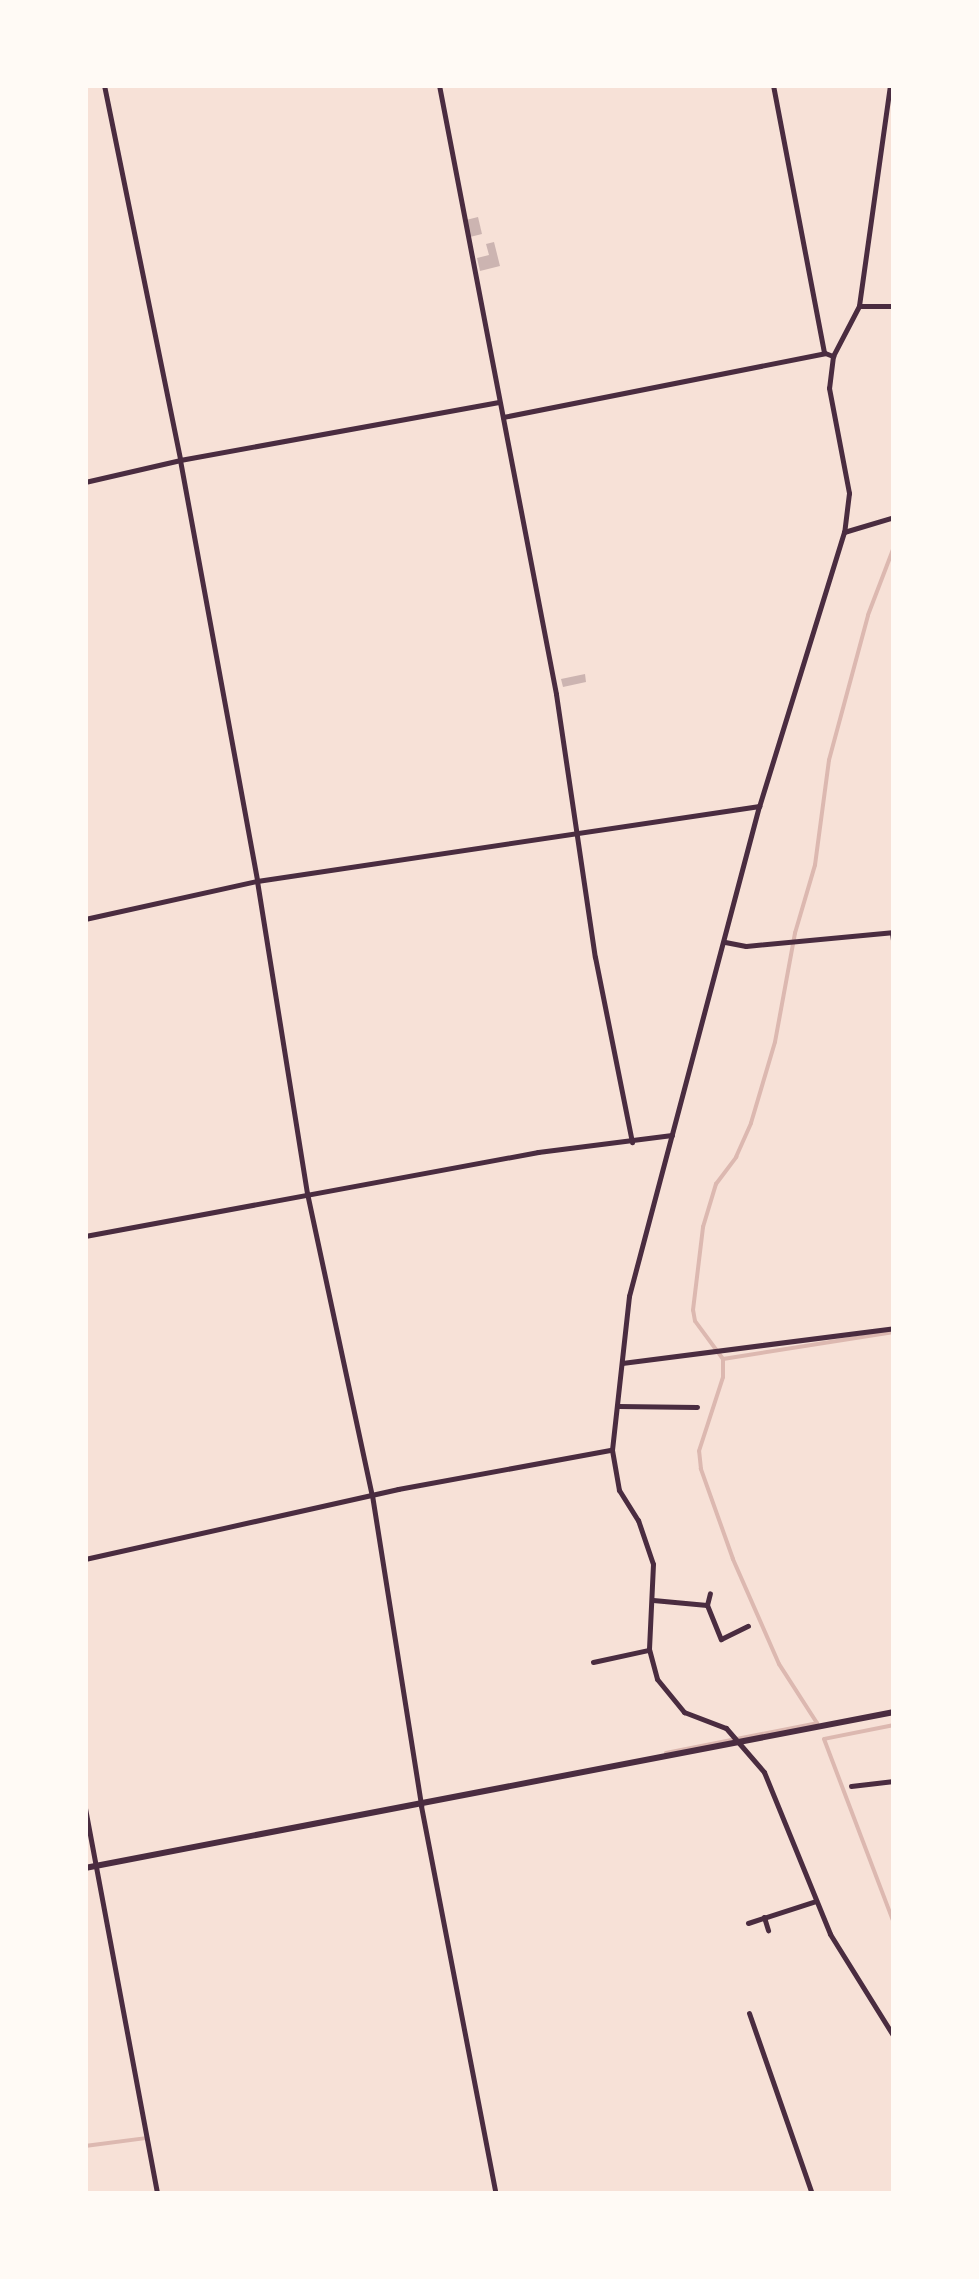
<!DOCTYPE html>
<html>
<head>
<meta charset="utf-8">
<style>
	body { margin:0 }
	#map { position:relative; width:979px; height:2279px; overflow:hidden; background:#f7e1d7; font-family:"Crimson Pro",serif }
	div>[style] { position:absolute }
	.stream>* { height:4px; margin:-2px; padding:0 2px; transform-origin:2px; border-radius:2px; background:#dcb8b0 }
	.building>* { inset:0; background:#ccb4b1 }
	.minor>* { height:5px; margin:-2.5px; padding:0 2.5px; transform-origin:2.5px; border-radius:2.5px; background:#4a2c40 }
	.tertiary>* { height:6px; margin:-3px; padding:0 3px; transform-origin:3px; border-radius:3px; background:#4a2c40 }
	span { translate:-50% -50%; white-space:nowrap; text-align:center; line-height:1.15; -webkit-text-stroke:10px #fffaf5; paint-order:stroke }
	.frame { position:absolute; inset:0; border:88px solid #fffaf5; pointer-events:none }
</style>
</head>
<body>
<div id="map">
	<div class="stream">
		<div style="left:723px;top:1359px;width:173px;rotate:-9deg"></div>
		<div style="left:894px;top:1725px;width:71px;rotate:168.7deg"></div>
		<div style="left:824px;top:1739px;width:197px;rotate:69.2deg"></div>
		<div style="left:666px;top:1753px;width:154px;rotate:-11.2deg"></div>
		<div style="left:817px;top:1723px;width:70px;rotate:-122.8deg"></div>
		<div style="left:779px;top:1664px;width:115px;rotate:-113.7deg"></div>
		<div style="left:733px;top:1559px;width:96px;rotate:-109.6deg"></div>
		<div style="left:701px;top:1469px;width:18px;rotate:-96deg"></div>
		<div style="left:699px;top:1451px;width:78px;rotate:-72deg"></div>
		<div style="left:723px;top:1377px;width:18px;rotate:-90deg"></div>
		<div style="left:723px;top:1359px;width:47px;rotate:-126.4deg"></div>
		<div style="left:695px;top:1321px;width:11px;rotate:-100deg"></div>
		<div style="left:693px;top:1310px;width:84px;rotate:-83.1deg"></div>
		<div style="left:703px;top:1227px;width:45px;rotate:-73.2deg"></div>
		<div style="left:716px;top:1184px;width:34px;rotate:-53deg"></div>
		<div style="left:736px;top:1157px;width:37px;rotate:-66deg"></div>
		<div style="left:751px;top:1123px;width:84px;rotate:-73.5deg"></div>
		<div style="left:775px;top:1042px;width:111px;rotate:-79.6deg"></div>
		<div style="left:795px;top:933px;width:71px;rotate:-73.6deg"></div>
		<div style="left:815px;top:865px;width:106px;rotate:-82.4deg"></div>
		<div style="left:829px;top:760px;width:150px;rotate:-74.9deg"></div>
		<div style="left:868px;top:615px;width:73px;rotate:-69.1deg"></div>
		<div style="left:85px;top:2146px;width:63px;rotate:-7.4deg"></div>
	</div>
	<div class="building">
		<div style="clip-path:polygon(478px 217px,482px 234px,470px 237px,466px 220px)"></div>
		<div style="clip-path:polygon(494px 242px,500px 266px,480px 271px,477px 258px,489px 255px,486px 244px)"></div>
		<div style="clip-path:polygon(585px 674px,586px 682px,563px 687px,561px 679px)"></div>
	</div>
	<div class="minor">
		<div style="left:104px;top:85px;width:383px;rotate:78.5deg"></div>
		<div style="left:180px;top:460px;width:428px;rotate:79.6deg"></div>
		<div style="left:257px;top:881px;width:316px;rotate:80.9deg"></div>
		<div style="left:307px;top:1193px;width:309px;rotate:77.9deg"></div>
		<div style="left:372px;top:1495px;width:315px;rotate:81deg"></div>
		<div style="left:421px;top:1806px;width:395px;rotate:79.1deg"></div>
		<div style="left:439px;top:85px;width:620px;rotate:79.12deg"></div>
		<div style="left:556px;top:694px;width:266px;rotate:81.6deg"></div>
		<div style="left:595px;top:957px;width:189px;rotate:78.7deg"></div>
		<div style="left:773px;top:85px;width:272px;rotate:79.2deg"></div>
		<div style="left:890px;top:85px;width:223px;rotate:98deg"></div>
		<div style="left:859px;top:306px;width:56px;rotate:117.5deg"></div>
		<div style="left:833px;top:356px;width:32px;rotate:97deg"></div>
		<div style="left:829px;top:388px;width:107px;rotate:79.2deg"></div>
		<div style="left:849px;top:493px;width:39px;rotate:97deg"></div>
		<div style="left:844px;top:532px;width:287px;rotate:107.2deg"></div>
		<div style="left:759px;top:806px;width:507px;rotate:104.86deg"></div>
		<div style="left:629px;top:1296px;width:155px;rotate:96.3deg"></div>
		<div style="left:612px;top:1450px;width:41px;rotate:80.1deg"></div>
		<div style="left:619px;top:1490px;width:36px;rotate:58deg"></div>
		<div style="left:638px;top:1520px;width:46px;rotate:71.2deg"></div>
		<div style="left:653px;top:1564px;width:85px;rotate:92.7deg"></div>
		<div style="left:649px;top:1649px;width:31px;rotate:75deg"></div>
		<div style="left:657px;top:1679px;width:43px;rotate:50.7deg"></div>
		<div style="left:684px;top:1712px;width:45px;rotate:20.9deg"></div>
		<div style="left:726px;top:1728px;width:58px;rotate:49.2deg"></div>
		<div style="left:764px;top:1772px;width:175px;rotate:67.8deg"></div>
		<div style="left:830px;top:1934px;width:121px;rotate:58.1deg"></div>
		<div style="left:859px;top:306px;width:35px"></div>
		<div style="left:503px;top:417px;width:328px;rotate:-11.2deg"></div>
		<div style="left:825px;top:353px;width:9px;rotate:21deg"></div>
		<div style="left:85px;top:482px;width:98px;rotate:-13deg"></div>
		<div style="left:180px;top:460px;width:324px;rotate:-10.3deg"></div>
		<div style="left:844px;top:532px;width:52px;rotate:-16.7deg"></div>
		<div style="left:85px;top:919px;width:176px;rotate:-12.5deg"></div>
		<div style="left:257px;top:881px;width:508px;rotate:-8.5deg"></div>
		<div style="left:892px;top:933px;width:14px;rotate:82deg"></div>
		<div style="left:725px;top:942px;width:21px;rotate:11deg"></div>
		<div style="left:746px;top:946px;width:149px;rotate:-5.4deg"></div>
		<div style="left:85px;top:1236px;width:461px;rotate:-10.5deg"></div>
		<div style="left:538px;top:1152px;width:135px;rotate:-7.2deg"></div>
		<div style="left:622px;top:1363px;width:274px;rotate:-7.3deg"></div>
		<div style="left:618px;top:1406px;width:79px;rotate:0.7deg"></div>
		<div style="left:85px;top:1559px;width:321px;rotate:-12.6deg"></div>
		<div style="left:398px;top:1489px;width:217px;rotate:-10.4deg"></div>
		<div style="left:653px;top:1600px;width:54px;rotate:5.3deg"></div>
		<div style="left:707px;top:1605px;width:37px;rotate:68deg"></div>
		<div style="left:721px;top:1639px;width:30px;rotate:-26deg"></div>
		<div style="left:707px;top:1605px;width:12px;rotate:-76deg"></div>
		<div style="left:593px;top:1662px;width:56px;rotate:-12.3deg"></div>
		<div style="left:851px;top:1786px;width:43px;rotate:-6.6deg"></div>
		<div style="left:85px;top:1808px;width:393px;rotate:79.4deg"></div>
		<div style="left:764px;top:1917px;width:14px;rotate:73deg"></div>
		<div style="left:748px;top:1923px;width:71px;rotate:-17.9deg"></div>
		<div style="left:749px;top:2013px;width:192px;rotate:70.8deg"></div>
	</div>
	<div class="tertiary">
		<div style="left:85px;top:1868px;width:824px;rotate:-10.91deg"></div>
	</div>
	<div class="frame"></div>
</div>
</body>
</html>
